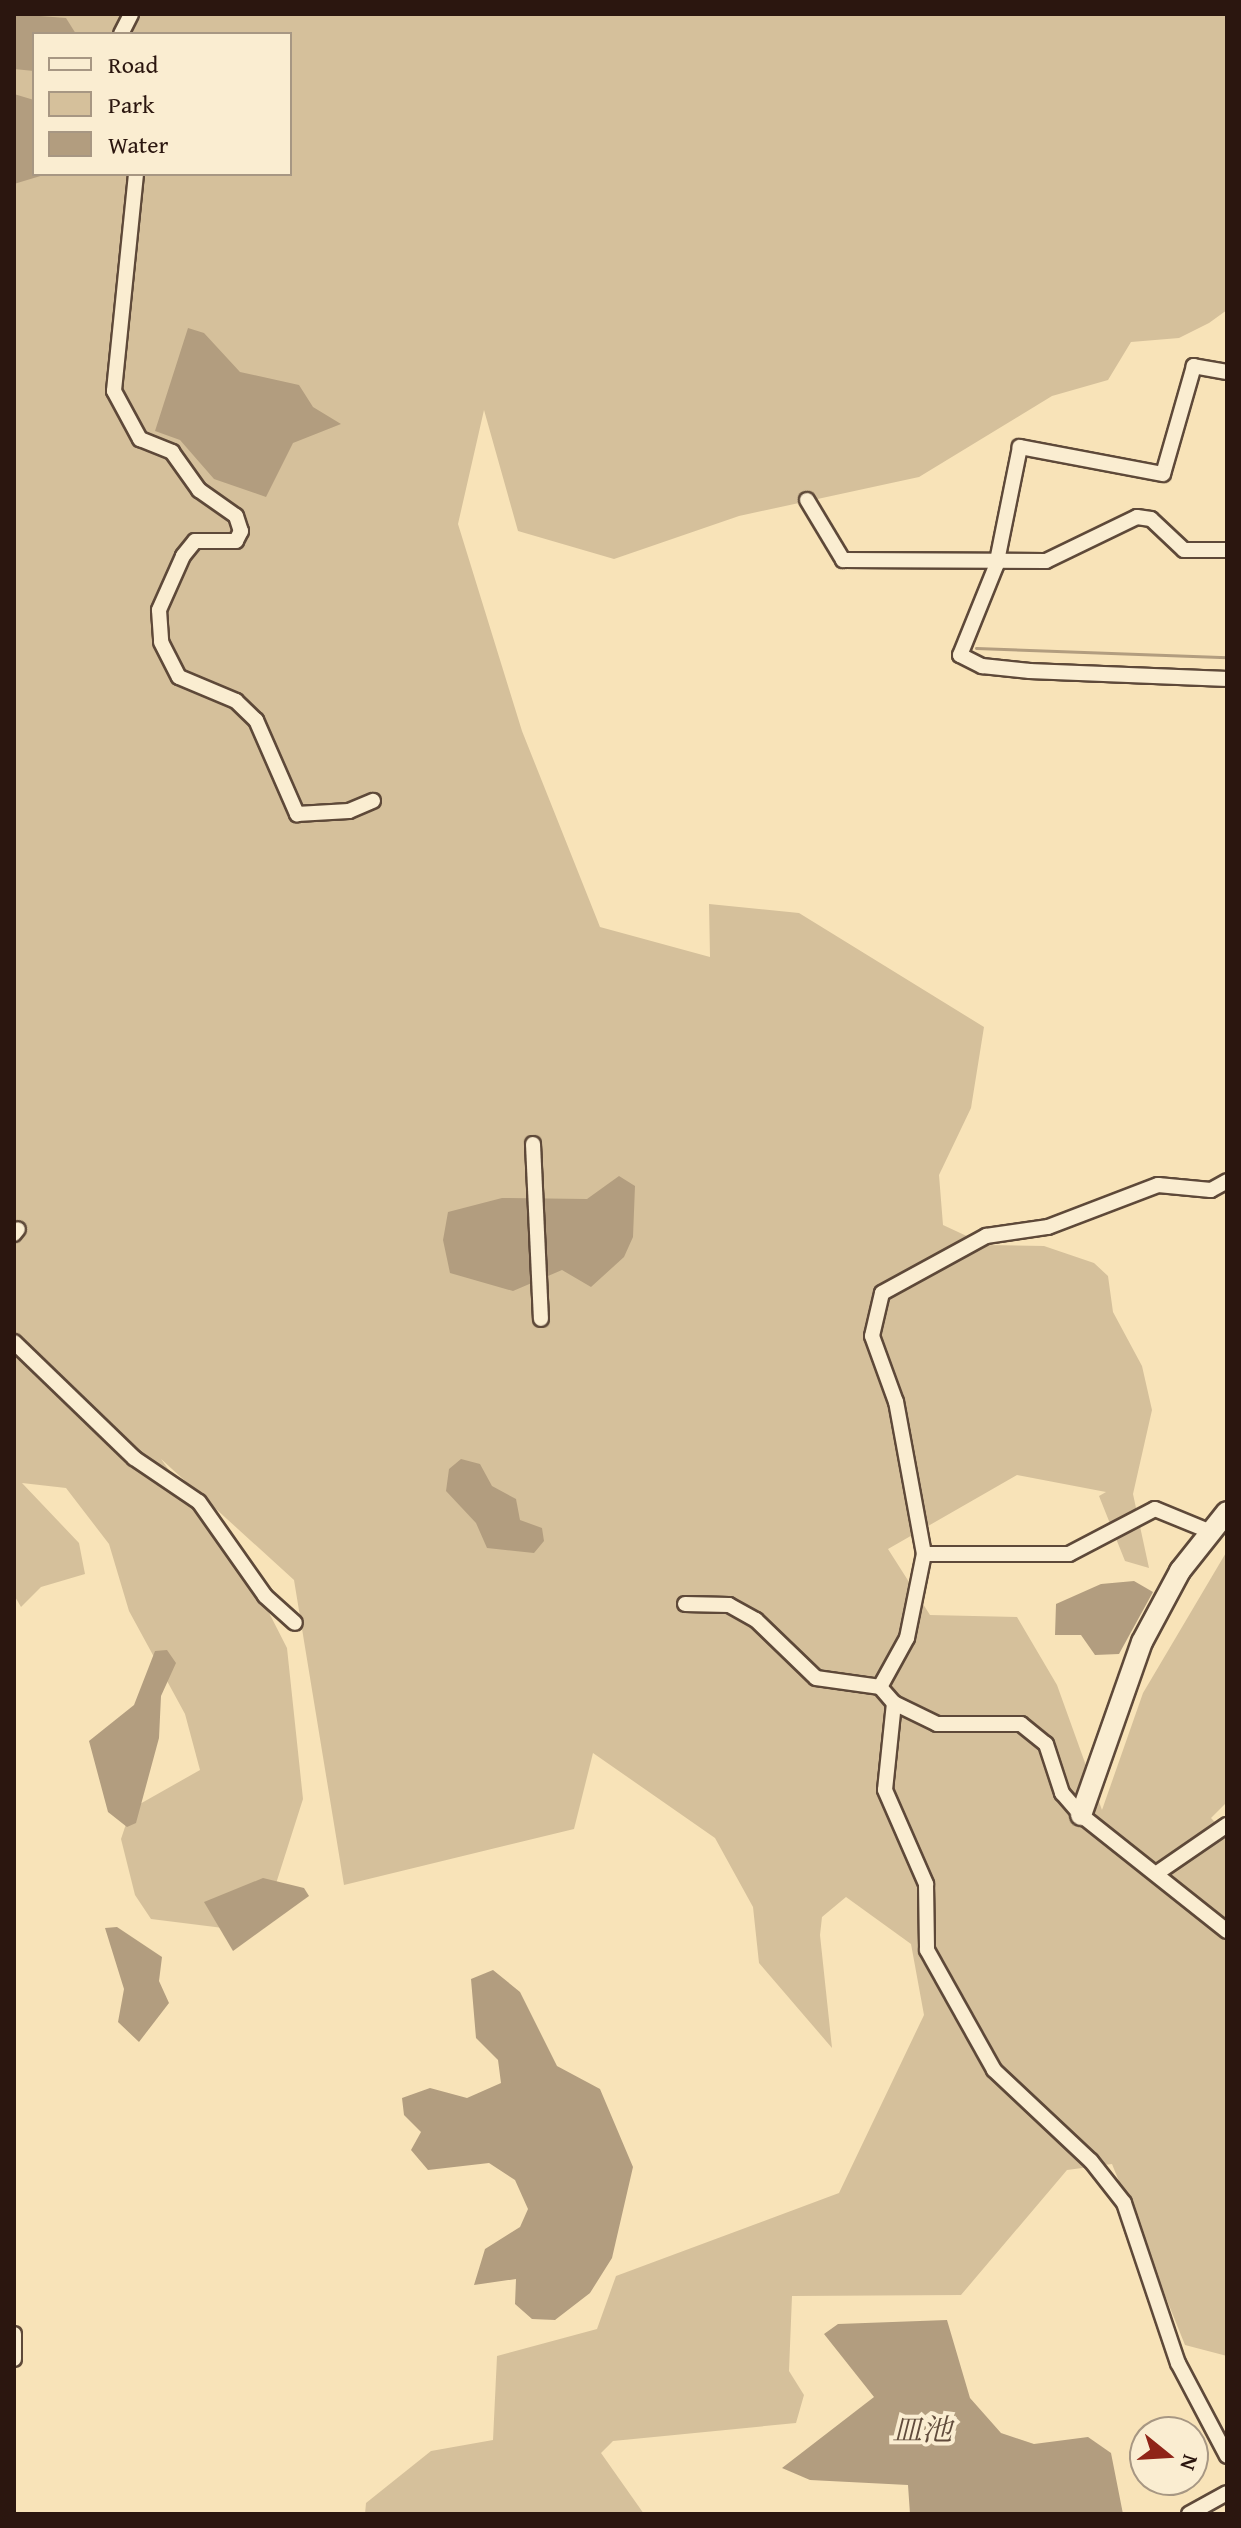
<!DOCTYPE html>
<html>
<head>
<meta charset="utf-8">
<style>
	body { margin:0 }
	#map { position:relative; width:1241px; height:2528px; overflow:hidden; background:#f8e3b8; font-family:"Gentium Book Plus","Noto Serif JP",serif }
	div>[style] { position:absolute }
	.green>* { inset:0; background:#d5c09b }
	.water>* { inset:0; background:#b29d7f }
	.stream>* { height:3px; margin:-1.5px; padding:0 1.5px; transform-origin:1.5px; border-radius:1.5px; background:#b29d7f }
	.roads { filter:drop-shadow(2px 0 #5e4939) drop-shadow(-2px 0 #5e4939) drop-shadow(0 2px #5e4939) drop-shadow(0 -2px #5e4939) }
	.street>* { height:14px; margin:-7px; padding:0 7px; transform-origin:7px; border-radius:7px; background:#faedd1 }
	.secondary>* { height:20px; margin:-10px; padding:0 10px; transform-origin:10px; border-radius:10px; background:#faedd1 }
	span { translate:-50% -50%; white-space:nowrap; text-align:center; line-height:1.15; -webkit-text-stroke:8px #faedd1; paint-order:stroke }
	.water-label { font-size:30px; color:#614c3c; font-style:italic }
	.frame { position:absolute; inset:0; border:16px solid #2b160f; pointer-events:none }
	.legend { position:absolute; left:32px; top:32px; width:260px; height:144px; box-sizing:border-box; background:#faedd1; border:2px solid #a79783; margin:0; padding:10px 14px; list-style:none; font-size:24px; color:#2b160f }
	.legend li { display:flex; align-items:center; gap:16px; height:40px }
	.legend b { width:40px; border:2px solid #a79783 }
	.north { position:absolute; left:1129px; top:2416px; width:80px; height:80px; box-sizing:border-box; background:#faedd1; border:2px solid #a79783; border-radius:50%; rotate:108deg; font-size:22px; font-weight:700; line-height:32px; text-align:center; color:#2b160f }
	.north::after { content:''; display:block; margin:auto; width:28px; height:36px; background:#8f2418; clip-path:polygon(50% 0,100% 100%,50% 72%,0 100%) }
</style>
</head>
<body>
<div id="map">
	<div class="green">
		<div style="clip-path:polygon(evenodd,14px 14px,1227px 14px,1227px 310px,1209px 323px,1179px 338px,1131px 342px,1108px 380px,1052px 396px,919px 477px,739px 516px,614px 559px,518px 531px,484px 410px,458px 524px,522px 731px,600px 927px,710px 957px,709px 904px,799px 913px,984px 1027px,971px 1108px,939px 1175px,943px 1225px,986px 1245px,1044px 1246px,1094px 1263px,1108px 1276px,1113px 1312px,1142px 1366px,1152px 1410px,1133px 1494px,1149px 1568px,1125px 1561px,1099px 1496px,1106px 1492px,1017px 1475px,888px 1549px,930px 1615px,1017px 1617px,1057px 1685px,1102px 1810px,1143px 1693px,1227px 1551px,1227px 1802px,1211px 1818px,1227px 1835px,1227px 2356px,1185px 2345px,1112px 2164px,1067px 2170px,961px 2295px,792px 2296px,789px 2371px,804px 2395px,796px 2423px,613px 2441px,601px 2453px,644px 2514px,365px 2514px,366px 2503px,431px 2451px,493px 2440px,497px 2356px,597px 2329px,616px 2276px,839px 2193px,924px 2015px,911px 1944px,846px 1897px,822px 1917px,820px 1935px,832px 2048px,759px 1963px,753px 1907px,715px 1838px,593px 1753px,574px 1829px,344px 1885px,294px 1580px,161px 1459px,261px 1597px,287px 1648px,303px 1799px,273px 1893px,223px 1928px,151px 1919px,135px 1895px,121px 1839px,131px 1809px,200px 1770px,185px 1714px,129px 1611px,109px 1544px,66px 1488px,22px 1483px,79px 1543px,85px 1574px,41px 1587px,21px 1607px,14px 1595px,14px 14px,34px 34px,290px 34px,290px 174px,34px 174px,34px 34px)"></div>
	</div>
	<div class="water">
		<div style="clip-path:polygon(14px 14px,66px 18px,76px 34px,34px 34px,34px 71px,14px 69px)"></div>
		<div style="clip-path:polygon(14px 94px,34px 100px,34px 174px,47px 174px,14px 184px)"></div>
		<div style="clip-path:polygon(188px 328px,204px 333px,240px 372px,299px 385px,313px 407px,341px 424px,293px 443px,266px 497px,214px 479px,180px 440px,155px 431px)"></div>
		<div style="clip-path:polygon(619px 1176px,635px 1186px,633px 1237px,624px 1257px,591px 1287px,562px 1270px,513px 1291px,450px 1273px,443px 1240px,448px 1212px,502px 1198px,587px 1199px)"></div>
		<div style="clip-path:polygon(461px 1459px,480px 1464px,492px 1486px,516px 1499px,520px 1520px,542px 1528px,544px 1541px,534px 1553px,487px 1548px,476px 1523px,446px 1491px,449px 1469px)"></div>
		<div style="clip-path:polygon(1134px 1581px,1153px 1592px,1119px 1654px,1095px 1655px,1081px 1635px,1055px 1635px,1056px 1604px,1101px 1584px)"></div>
		<div style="clip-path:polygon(155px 1651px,167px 1650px,176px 1663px,161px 1696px,159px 1738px,136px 1823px,127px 1827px,108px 1812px,89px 1741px,134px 1705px)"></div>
		<div style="clip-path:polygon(263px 1878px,304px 1888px,309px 1896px,233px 1951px,204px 1902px)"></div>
		<div style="clip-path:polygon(117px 1927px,162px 1957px,159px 1981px,169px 2003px,139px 2042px,118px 2022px,124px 1989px,105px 1928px)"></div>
		<div style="clip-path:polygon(493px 1970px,520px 1992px,557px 2066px,600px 2089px,633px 2167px,612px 2258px,590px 2293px,555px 2320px,532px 2319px,515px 2304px,516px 2279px,474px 2285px,485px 2249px,520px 2227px,528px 2209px,515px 2180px,489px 2163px,428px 2170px,411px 2150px,421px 2132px,404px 2115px,402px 2098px,430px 2088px,467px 2098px,501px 2083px,498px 2060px,476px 2038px,471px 1979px)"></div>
		<div style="clip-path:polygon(947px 2320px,970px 2398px,1001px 2433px,1034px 2444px,1088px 2437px,1111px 2453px,1123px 2514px,910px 2514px,908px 2485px,810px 2480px,782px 2468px,874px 2397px,824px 2334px,838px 2324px)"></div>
	</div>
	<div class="stream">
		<div style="left:976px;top:648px;width:251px;rotate:2.1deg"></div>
	</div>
	<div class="roads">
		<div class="street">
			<div style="left:121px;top:34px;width:22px;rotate:-63deg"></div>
			<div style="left:136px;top:174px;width:218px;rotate:95.8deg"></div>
			<div style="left:114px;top:391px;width:55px;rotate:61.6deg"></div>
			<div style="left:140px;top:439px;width:35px;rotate:22deg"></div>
			<div style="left:172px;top:452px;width:47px;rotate:54.6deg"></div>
			<div style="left:199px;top:490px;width:45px;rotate:35.1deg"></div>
			<div style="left:236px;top:516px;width:16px;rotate:72deg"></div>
			<div style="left:241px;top:531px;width:11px;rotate:117deg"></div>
			<div style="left:236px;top:541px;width:41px;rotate:180deg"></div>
			<div style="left:195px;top:541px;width:19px;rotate:129deg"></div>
			<div style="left:183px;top:556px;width:59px;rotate:114deg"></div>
			<div style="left:159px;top:610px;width:32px;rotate:86deg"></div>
			<div style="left:161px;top:642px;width:39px;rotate:63deg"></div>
			<div style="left:179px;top:677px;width:62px;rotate:22.8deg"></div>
			<div style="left:236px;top:701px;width:28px;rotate:44deg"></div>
			<div style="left:256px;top:720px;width:103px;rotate:66.4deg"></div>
			<div style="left:297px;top:814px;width:52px;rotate:-3.3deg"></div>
			<div style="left:349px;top:811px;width:26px;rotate:-23deg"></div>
			<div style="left:1227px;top:372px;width:34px;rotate:-170deg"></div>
			<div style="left:1194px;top:366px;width:112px;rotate:106deg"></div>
			<div style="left:1163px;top:474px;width:146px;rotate:-169.3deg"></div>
			<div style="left:1020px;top:447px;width:121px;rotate:101.4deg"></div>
			<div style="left:996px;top:566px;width:96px;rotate:112deg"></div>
			<div style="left:960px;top:655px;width:25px;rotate:27deg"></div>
			<div style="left:982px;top:666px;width:48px;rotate:5.9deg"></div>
			<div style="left:1030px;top:671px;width:197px;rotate:2.3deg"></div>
			<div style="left:807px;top:500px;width:70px;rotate:59deg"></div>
			<div style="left:843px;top:560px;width:203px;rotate:0.3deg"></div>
			<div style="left:1046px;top:561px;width:101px;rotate:-25.8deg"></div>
			<div style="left:1137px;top:517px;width:14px;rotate:8deg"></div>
			<div style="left:1151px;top:519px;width:45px;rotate:43.2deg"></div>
			<div style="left:1184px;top:550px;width:43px"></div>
			<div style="left:533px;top:1144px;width:175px;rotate:87.4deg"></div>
			<div style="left:14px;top:1234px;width:6px;rotate:-51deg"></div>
			<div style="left:14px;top:1342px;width:167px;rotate:44deg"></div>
			<div style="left:134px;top:1458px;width:78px;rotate:34.1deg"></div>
			<div style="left:199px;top:1502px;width:115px;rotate:54.9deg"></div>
			<div style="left:265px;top:1596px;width:40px;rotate:42deg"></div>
			<div style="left:924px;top:1554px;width:145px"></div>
			<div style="left:1069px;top:1554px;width:97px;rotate:-27.6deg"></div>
			<div style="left:1155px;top:1509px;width:61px;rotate:22.3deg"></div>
			<div style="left:685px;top:1604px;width:44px;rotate:1.3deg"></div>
			<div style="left:729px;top:1605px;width:31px;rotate:29deg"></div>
			<div style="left:756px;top:1620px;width:83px;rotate:44deg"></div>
			<div style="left:816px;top:1678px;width:65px;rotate:8deg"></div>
			<div style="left:880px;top:1687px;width:21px;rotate:49deg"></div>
			<div style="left:894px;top:1703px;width:48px;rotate:26deg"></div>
			<div style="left:937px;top:1724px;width:84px"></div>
			<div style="left:1021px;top:1724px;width:32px;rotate:39deg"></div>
			<div style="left:1046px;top:1744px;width:52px;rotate:71.9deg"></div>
			<div style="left:1062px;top:1793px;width:29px;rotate:49deg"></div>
			<div style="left:1081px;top:1815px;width:186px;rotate:38.5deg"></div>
			<div style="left:880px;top:1687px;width:56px;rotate:-61.1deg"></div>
			<div style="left:907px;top:1638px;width:86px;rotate:-78.6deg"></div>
			<div style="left:924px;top:1554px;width:155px;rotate:-100.4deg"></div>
			<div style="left:896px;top:1402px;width:70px;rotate:-110deg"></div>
			<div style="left:872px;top:1336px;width:44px;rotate:-76.9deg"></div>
			<div style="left:882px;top:1293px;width:119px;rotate:-28.7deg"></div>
			<div style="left:986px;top:1236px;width:63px;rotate:-8.3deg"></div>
			<div style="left:1048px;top:1227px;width:118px;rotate:-20.9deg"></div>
			<div style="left:1158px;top:1185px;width:53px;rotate:5.4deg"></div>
			<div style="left:1211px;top:1190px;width:18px;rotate:-29deg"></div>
			<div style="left:894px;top:1703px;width:87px;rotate:95.9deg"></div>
			<div style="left:885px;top:1790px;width:103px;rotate:66.4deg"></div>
			<div style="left:926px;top:1884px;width:66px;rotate:89.1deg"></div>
			<div style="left:927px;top:1950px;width:137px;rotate:60.8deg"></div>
			<div style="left:994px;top:2070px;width:133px;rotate:43.2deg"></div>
			<div style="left:1091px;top:2161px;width:53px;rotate:51.8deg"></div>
			<div style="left:1124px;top:2203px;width:169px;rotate:71.4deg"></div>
			<div style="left:1178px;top:2363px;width:105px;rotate:62.2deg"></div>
			<div style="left:1160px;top:1871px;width:81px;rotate:-34.5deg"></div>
			<div style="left:14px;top:2334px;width:25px;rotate:90deg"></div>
			<div style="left:1189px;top:2514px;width:43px;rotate:-28.9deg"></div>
		</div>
		<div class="secondary">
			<div style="left:1081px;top:1815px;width:183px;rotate:-70.6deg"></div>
			<div style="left:1142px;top:1642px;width:81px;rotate:-61.8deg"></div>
			<div style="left:1180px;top:1571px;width:75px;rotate:-51.5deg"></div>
		</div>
	</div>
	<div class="water-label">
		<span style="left:922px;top:2429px">皿池</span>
	</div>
	<div class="frame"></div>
	<ul class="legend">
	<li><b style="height:10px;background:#faedd1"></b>Road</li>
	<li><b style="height:22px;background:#d5c09b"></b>Park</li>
	<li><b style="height:22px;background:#b29d7f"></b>Water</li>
	</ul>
	<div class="north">N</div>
</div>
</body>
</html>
